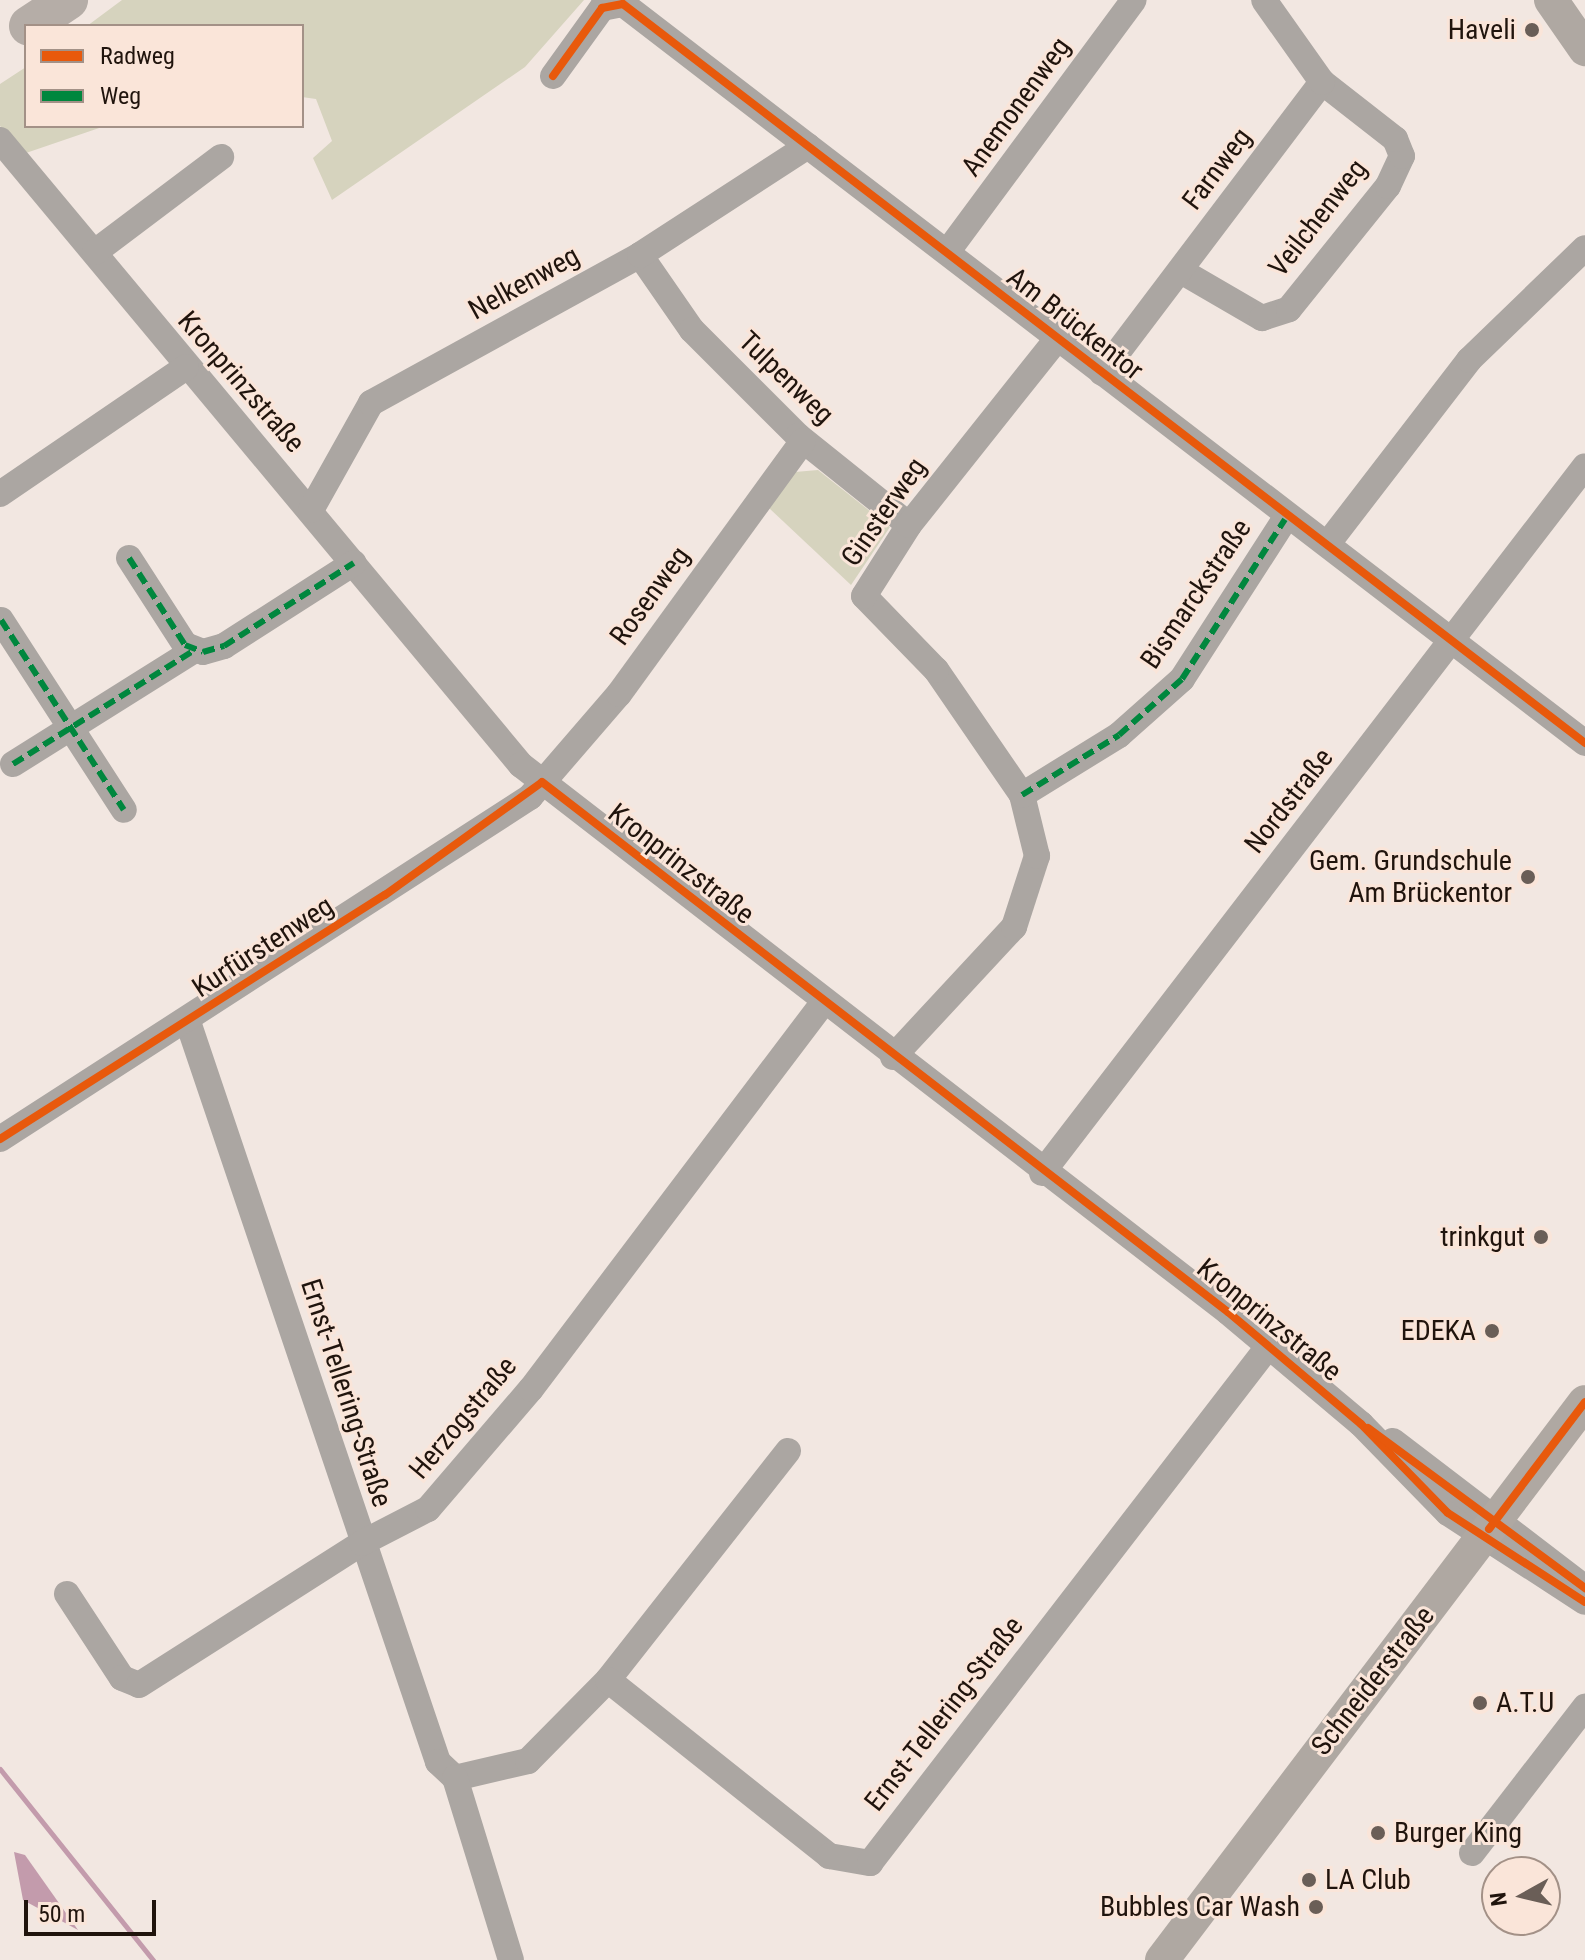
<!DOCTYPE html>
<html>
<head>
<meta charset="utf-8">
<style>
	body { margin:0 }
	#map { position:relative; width:1585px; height:1960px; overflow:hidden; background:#f2e7e1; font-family:"Roboto Condensed",sans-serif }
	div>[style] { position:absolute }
	.green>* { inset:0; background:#d6d3be }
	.water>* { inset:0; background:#c39bac }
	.stream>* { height:5px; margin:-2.5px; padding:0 2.5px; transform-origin:2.5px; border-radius:2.5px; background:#c39bac }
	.minor>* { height:26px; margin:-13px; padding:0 13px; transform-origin:13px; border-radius:13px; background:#aba6a2 }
	.major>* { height:34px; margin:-17px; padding:0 17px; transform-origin:17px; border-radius:17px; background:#afa8a2 }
	.highway>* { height:40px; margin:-20px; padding:0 20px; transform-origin:20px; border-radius:20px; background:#b5ada7 }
	.quiet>* { height:6px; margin-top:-3px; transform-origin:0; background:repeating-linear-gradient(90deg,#00873e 0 12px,transparent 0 18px) }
	.cycleway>* { height:8px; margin:-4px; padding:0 4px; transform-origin:4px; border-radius:4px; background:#e8590c }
	.dots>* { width:22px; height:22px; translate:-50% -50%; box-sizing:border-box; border:4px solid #fae5d9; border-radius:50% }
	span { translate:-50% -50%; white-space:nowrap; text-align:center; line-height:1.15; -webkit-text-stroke:6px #fae5d9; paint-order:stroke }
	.poi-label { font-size:28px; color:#20140d }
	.right { translate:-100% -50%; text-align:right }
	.left { translate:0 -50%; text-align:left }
	.street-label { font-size:28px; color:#20140d }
	.legend { position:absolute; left:24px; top:24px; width:280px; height:104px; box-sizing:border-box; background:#fae5d9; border:2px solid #a39187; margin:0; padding:10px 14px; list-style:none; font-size:24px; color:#20140d }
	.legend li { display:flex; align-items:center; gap:16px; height:40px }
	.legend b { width:40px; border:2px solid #a39187 }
	.north { position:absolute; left:1481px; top:1856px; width:80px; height:80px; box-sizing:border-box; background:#fae5d9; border:2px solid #a39187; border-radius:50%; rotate:262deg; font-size:22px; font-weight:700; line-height:32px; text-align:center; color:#20140d }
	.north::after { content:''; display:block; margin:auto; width:28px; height:36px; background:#6a5e57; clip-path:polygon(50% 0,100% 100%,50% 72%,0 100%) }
	.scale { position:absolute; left:24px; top:1900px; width:132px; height:36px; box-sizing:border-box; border:4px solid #20140d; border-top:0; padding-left:10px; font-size:24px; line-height:28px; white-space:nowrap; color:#20140d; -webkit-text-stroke:6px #fae5d9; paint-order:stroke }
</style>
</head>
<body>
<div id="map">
	<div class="green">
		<div style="clip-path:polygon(122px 0,584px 0,525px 67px,332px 200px,313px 158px,332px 141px,316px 99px,302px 97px,302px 26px,87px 26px)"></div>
		<div style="clip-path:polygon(26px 67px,26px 126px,105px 126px,26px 153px,0 126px,0 84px)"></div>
		<div style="clip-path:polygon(818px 470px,890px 527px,851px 585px,769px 508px,795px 472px)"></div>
	</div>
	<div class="water">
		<div style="clip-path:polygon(14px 1852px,25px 1855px,78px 1930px,23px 1900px)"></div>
	</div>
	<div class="stream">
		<div style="left:0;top:1769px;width:245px;rotate:51.3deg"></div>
	</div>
	<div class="minor">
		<div style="left:553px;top:76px;width:84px;rotate:-54.2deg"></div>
		<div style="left:602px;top:8px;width:21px;rotate:-11deg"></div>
		<div style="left:623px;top:4px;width:1213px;rotate:37.53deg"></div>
		<div style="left:0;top:140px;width:814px;rotate:50.19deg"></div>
		<div style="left:521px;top:765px;width:894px;rotate:37.73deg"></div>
		<div style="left:1228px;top:1312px;width:174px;rotate:40.1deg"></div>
		<div style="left:1361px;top:1424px;width:124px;rotate:45.7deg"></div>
		<div style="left:1448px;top:1513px;width:163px;rotate:33deg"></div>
		<div style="left:948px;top:251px;width:312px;rotate:-53.5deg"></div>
		<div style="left:95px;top:252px;width:158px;rotate:-37deg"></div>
		<div style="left:640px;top:255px;width:91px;rotate:55.3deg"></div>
		<div style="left:692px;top:330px;width:150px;rotate:45deg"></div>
		<div style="left:798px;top:436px;width:142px;rotate:38.7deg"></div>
		<div style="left:1181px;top:271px;width:94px;rotate:30.1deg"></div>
		<div style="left:1262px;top:318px;width:28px;rotate:-18deg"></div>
		<div style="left:1289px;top:309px;width:158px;rotate:-51.2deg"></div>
		<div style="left:1388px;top:186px;width:33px;rotate:-65deg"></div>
		<div style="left:1402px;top:156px;width:18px;rotate:-112deg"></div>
		<div style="left:1395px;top:139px;width:93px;rotate:-142deg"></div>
		<div style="left:1102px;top:373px;width:365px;rotate:-52.9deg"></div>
		<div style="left:1322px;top:82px;width:100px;rotate:-125.3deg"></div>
		<div style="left:0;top:494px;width:225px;rotate:-34.3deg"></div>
		<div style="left:311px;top:510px;width:123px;rotate:-60.7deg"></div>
		<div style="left:371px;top:403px;width:307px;rotate:-28.8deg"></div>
		<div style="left:640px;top:255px;width:200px;rotate:-33deg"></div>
		<div style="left:1329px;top:542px;width:230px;rotate:-52.4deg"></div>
		<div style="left:1469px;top:360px;width:161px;rotate:-44deg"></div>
		<div style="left:129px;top:558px;width:103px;rotate:57.2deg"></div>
		<div style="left:185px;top:645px;width:19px;rotate:21deg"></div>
		<div style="left:203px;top:652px;width:22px;rotate:-16deg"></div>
		<div style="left:224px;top:646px;width:154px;rotate:-32.6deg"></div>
		<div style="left:1px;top:620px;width:226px;rotate:57.1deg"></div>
		<div style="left:13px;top:764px;width:213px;rotate:-32.1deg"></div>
		<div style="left:1022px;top:795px;width:114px;rotate:-31.7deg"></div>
		<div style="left:1119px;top:735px;width:84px;rotate:-41.6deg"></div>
		<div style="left:1182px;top:679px;width:190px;rotate:-57.2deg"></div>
		<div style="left:188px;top:1022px;width:781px;rotate:71.33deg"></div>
		<div style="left:438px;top:1762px;width:23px;rotate:43deg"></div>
		<div style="left:455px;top:1778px;width:75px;rotate:-13.1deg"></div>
		<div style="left:528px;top:1761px;width:114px;rotate:-45.4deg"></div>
		<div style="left:893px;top:1057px;width:178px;rotate:-47.1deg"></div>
		<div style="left:1014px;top:927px;width:75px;rotate:-72.1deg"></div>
		<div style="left:1037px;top:856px;width:63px;rotate:-103.8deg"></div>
		<div style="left:1022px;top:795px;width:152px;rotate:-124.5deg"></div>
		<div style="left:936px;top:670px;width:103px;rotate:-134.2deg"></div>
		<div style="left:864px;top:596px;width:84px;rotate:-57.6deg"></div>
		<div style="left:909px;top:525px;width:236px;rotate:-51.5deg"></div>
		<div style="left:0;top:1139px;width:631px;rotate:-32.83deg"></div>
		<div style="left:530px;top:797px;width:136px;rotate:-49.2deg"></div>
		<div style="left:619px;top:694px;width:313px;rotate:-54deg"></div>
		<div style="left:1042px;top:1173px;width:891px;rotate:-52.47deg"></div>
		<div style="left:1393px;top:1441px;width:242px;rotate:37.4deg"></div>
		<div style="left:788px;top:1451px;width:291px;rotate:128.2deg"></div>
		<div style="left:608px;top:1680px;width:283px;rotate:38.5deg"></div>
		<div style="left:829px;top:1856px;width:42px;rotate:9.7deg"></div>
		<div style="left:870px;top:1863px;width:652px;rotate:-52.36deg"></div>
		<div style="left:67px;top:1594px;width:100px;rotate:56.8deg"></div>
		<div style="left:122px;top:1678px;width:18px;rotate:22deg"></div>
		<div style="left:139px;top:1685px;width:264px;rotate:-32.5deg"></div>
		<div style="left:362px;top:1543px;width:74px;rotate:-27.3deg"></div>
		<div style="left:428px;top:1509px;width:158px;rotate:-49.4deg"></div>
		<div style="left:531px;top:1389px;width:484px;rotate:-52.9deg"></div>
		<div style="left:455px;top:1778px;width:190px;rotate:72.9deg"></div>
		<div style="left:1472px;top:1853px;width:185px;rotate:-52.3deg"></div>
	</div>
	<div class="major">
		<div style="left:1551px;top:0;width:60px;rotate:55.2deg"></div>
		<div style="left:1162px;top:1960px;width:700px;rotate:-52.84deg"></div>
	</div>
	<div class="highway">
		<div style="left:29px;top:26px;width:47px;rotate:-33.7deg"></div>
	</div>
	<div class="quiet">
		<div style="left:129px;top:558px;width:103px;rotate:57.2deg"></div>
		<div style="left:185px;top:645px;width:19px;rotate:21deg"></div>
		<div style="left:203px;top:652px;width:22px;rotate:-16deg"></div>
		<div style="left:224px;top:646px;width:154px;rotate:-32.6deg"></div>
		<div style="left:1px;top:620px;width:226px;rotate:57.1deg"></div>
		<div style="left:13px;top:764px;width:213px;rotate:-32.1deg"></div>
		<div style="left:1022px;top:795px;width:114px;rotate:-31.7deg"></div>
		<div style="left:1119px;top:735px;width:84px;rotate:-41.6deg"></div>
		<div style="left:1182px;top:679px;width:190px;rotate:-57.2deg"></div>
	</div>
	<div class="cycleway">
		<div style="left:553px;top:76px;width:84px;rotate:-54.2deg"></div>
		<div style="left:602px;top:8px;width:21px;rotate:-11deg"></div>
		<div style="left:623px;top:4px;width:1213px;rotate:37.53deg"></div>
		<div style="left:0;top:1139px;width:456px;rotate:-32.4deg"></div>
		<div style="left:385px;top:895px;width:193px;rotate:-35.7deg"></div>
		<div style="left:542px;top:782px;width:867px;rotate:37.69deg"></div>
		<div style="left:1228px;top:1312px;width:174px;rotate:40.1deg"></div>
		<div style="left:1361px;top:1424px;width:124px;rotate:45.7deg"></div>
		<div style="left:1448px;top:1513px;width:163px;rotate:33deg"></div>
		<div style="left:1368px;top:1428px;width:270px;rotate:36.4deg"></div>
		<div style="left:1489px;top:1529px;width:159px;rotate:-52.9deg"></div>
	</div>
	<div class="dots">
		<div style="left:1532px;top:30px;background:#6a5e57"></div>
		<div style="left:1528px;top:877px;background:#6a5e57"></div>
		<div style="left:1541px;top:1237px;background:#6a5e57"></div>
		<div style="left:1492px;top:1331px;background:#6a5e57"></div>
		<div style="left:1480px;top:1703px;background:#6a5e57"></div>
		<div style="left:1378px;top:1833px;background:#6a5e57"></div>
		<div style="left:1309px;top:1880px;background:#6a5e57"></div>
		<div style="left:1316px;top:1907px;background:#6a5e57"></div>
	</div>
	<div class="poi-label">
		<span class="right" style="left:1516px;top:30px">Haveli</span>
		<span class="right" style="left:1512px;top:877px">Gem. Grundschule<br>Am Brückentor</span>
		<span class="right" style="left:1525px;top:1237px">trinkgut</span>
		<span class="right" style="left:1476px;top:1331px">EDEKA</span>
		<span class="left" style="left:1496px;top:1703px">A.T.U</span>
		<span class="left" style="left:1394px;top:1833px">Burger King</span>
		<span class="left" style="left:1325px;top:1880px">LA Club</span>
		<span class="right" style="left:1300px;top:1907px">Bubbles Car Wash</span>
	</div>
	<div class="street-label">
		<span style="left:1016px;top:107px;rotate:-54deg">Anemonenweg</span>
		<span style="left:1217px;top:169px;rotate:-53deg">Farnweg</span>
		<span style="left:1318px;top:218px;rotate:-52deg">Veilchenweg</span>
		<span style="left:524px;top:283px;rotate:-29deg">Nelkenweg</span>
		<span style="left:1075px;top:324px;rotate:38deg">Am Brückentor</span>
		<span style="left:786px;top:378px;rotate:44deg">Tulpenweg</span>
		<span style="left:241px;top:382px;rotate:49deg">Kronprinzstraße</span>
		<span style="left:884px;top:512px;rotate:-55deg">Ginsterweg</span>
		<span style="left:1196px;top:594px;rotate:-56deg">Bismarckstraße</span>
		<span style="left:650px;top:596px;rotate:-54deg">Rosenweg</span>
		<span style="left:1289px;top:801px;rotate:-52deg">Nordstraße</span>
		<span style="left:681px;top:864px;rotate:38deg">Kronprinzstraße</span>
		<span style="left:263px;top:947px;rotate:-33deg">Kurfürstenweg</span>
		<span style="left:1269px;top:1320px;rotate:39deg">Kronprinzstraße</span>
		<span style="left:346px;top:1393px;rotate:72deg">Ernst-Tellering-Straße</span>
		<span style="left:463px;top:1418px;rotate:-50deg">Herzogstraße</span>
		<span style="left:1373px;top:1681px;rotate:-52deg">Schneiderstraße</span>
		<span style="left:944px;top:1714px;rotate:-52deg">Ernst-Tellering-Straße</span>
	</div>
	<ul class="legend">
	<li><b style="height:10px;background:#e8590c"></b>Radweg</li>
	<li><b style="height:10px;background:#00873e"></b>Weg</li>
	</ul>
	<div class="north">N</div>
	<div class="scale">50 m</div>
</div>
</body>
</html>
